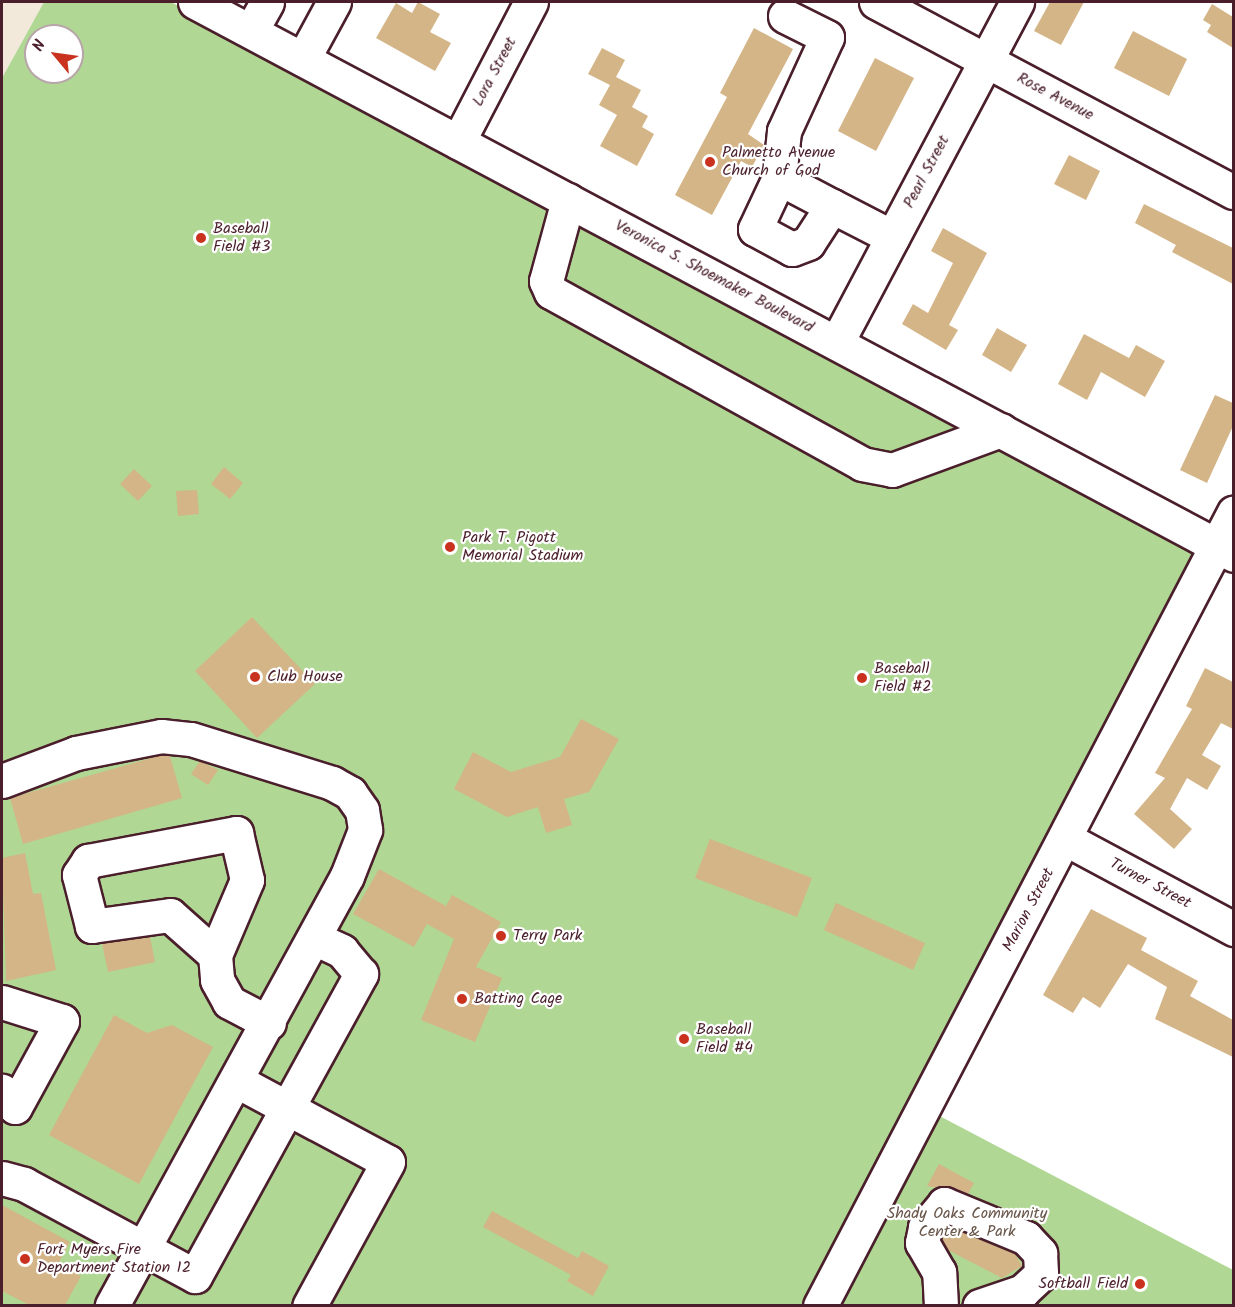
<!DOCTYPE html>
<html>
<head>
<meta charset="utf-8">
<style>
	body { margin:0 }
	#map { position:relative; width:1235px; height:1307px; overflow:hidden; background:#fff; font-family:Kalam,sans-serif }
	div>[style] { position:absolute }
	.built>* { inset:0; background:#f2e9db }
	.green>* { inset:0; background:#b0d793 }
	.building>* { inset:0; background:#d4b588 }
	.roads { filter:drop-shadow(2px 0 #4a1f2b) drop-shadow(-2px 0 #4a1f2b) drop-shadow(0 2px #4a1f2b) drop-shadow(0 -2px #4a1f2b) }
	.minor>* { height:33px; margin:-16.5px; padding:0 16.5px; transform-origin:16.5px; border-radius:16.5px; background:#fff }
	.dots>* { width:16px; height:16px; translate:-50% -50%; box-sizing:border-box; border:3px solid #fff; border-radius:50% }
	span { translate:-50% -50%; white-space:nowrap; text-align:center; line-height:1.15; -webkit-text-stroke:4.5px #fff; paint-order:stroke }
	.street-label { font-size:16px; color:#4a1f2b }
	.poi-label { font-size:16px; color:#4a1f2b }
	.left { translate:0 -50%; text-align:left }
	.right { translate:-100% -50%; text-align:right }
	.park-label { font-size:16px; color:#69564a }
	.frame { position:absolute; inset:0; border:3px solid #4a1f2b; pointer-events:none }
	.north { position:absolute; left:24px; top:24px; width:60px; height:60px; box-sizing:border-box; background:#fff; border:2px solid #b7a5aa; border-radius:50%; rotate:299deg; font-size:16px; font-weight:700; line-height:24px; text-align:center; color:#4a1f2b }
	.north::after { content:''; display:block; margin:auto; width:21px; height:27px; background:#c8321e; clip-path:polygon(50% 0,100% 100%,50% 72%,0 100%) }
</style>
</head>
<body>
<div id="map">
	<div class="built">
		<div style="clip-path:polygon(2px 2px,44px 2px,2px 78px)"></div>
	</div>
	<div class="green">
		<div style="clip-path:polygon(evenodd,44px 2px,171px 2px,1210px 555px,818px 1305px,2px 1305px,2px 78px,44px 2px,36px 36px,72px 36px,72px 72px,36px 72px,36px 36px)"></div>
		<div style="clip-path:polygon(932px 1112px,1233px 1270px,1233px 1305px,829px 1306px)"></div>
	</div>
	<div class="building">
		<div style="clip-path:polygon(418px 2px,440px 14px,430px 32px,451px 43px,435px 71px,376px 38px,396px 3px,412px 13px)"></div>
		<div style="clip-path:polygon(1050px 2px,1084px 2px,1061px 45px,1034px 31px)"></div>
		<div style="clip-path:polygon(1212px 4px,1233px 17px,1233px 48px,1207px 32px,1211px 25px,1203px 20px)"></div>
		<div style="clip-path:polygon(754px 28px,793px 49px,748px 134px,764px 145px,752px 167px,741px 161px,712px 215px,675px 195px,727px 97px,720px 93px)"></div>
		<div style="clip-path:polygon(1133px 31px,1187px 59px,1169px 96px,1114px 68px)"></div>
		<div style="clip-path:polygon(602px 48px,625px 60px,616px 77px,641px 90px,632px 107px,648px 116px,642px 127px,654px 134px,637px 166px,600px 146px,617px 115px,599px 105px,610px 85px,588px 74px)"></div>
		<div style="clip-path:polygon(875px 58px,914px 78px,876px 151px,838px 131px)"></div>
		<div style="clip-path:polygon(1069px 155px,1100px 171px,1086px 200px,1054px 184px)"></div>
		<div style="clip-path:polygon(1144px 204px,1233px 248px,1233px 284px,1172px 252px,1176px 245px,1135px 223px)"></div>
		<div style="clip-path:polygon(943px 228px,987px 253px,949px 325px,958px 330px,946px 350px,902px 324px,913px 304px,928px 313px,953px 263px,931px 251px)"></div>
		<div style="clip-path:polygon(997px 328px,1027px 345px,1011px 372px,982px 355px)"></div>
		<div style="clip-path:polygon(1084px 334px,1129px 358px,1136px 345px,1165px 361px,1145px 397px,1101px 372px,1087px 400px,1058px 384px)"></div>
		<div style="clip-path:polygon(1215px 395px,1233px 403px,1233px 426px,1207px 483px,1180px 470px)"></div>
		<div style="clip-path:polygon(224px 467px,243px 483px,230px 499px,211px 484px)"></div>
		<div style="clip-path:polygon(134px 469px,152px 486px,138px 501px,120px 484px)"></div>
		<div style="clip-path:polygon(197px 490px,199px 514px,178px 516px,176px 491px)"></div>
		<div style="clip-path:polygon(252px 617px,315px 684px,257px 738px,195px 671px)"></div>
		<div style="clip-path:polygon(1205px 668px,1233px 682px,1233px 729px,1221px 723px,1202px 755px,1221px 766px,1207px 790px,1187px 778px,1170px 809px,1192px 829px,1174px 849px,1134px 814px,1165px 778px,1155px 773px,1192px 709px,1186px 706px)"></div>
		<div style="clip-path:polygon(581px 719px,619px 739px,589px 792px,564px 799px,572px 825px,546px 833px,538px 807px,507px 817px,454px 789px,473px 752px,511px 772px,560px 757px)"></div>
		<div style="clip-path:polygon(162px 755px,170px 756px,182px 798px,23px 844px,10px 798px)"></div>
		<div style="clip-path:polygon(200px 761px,218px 770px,208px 785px,191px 774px)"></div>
		<div style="clip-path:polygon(710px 839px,812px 878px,797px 917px,695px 878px)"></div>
		<div style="clip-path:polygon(25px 853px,33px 894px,41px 893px,56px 970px,6px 981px,2px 858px)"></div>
		<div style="clip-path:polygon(379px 869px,446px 906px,452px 895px,501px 922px,476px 967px,502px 978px,475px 1042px,421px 1020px,454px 939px,427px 924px,414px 947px,353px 914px)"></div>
		<div style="clip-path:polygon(836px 903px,925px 943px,913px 970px,824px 930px)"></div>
		<div style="clip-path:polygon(1091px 909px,1147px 938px,1141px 950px,1198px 981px,1190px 996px,1233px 1020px,1233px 1057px,1155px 1019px,1167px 987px,1128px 964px,1100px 1008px,1083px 997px,1073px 1013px,1043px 995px)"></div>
		<div style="clip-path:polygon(150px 937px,155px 962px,108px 972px,102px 943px)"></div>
		<div style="clip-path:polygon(114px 1015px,147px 1033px,172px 1025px,213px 1047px,139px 1184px,49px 1135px)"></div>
		<div style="clip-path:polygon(939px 1164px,974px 1183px,968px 1194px,927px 1186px)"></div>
		<div style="clip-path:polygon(2px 1205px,70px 1242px,58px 1264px,81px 1276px,65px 1305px,29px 1305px,2px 1291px)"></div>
		<div style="clip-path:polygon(492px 1211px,578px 1258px,582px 1251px,609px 1266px,593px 1296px,567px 1281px,571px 1275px,483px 1227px)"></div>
		<div style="clip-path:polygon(950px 1227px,1015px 1254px,1022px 1266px,1002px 1278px,948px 1250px,942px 1240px)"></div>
	</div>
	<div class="roads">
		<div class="minor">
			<div style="left:195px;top:2px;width:1177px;rotate:28.02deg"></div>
			<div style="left:876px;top:2px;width:405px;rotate:28deg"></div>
			<div style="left:251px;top:31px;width:33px;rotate:-61deg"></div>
			<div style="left:303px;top:59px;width:65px;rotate:-61.5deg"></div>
			<div style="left:458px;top:142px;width:158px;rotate:-62.5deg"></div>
			<div style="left:779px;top:178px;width:47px;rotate:-83.9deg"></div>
			<div style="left:784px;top:131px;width:103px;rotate:-65.4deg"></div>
			<div style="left:827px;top:37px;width:47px;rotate:-153.4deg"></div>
			<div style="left:568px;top:200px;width:84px;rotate:105.2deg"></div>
			<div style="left:546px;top:281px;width:12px;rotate:66deg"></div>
			<div style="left:551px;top:292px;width:355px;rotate:28.9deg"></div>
			<div style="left:862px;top:464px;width:31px;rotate:11deg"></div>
			<div style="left:892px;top:470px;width:116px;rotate:-20.2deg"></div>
			<div style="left:832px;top:206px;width:44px;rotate:123deg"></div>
			<div style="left:808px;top:243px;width:17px;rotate:159deg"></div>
			<div style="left:792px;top:249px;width:42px;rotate:-151.6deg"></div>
			<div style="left:755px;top:229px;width:56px;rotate:-64.8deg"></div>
			<div style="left:779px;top:178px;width:60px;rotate:27.8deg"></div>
			<div style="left:832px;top:206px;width:68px;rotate:27.3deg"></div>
			<div style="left:837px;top:342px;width:385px;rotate:-62.1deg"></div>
			<div style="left:2px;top:781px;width:79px;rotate:-20.7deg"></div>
			<div style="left:76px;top:753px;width:87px;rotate:-11.3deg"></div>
			<div style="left:161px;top:736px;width:30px;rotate:6deg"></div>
			<div style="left:191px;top:739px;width:148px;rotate:17.3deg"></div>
			<div style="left:332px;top:783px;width:21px;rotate:29deg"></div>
			<div style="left:350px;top:793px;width:21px;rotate:55deg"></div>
			<div style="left:362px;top:810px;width:20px;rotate:81deg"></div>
			<div style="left:365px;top:830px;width:49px;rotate:111.4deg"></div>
			<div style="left:347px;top:876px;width:490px;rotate:118.7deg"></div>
			<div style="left:1066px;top:839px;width:191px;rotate:28.2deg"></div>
			<div style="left:215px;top:955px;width:60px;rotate:-138.4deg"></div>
			<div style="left:170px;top:915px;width:79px;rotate:172deg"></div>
			<div style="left:92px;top:926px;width:53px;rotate:-104.3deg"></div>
			<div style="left:79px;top:875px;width:17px;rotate:-57deg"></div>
			<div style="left:88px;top:861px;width:151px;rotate:-10.7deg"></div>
			<div style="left:236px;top:833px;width:48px;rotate:76.8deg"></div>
			<div style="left:247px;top:880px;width:82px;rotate:113.1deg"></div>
			<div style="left:215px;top:955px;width:25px;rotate:85deg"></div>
			<div style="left:217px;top:980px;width:25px;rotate:61deg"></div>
			<div style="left:229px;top:1002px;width:45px;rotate:27.7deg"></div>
			<div style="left:2px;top:1002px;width:63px;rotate:17.6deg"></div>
			<div style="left:62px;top:1021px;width:98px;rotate:118.7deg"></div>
			<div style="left:15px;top:1107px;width:21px;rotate:-129deg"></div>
			<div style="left:237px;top:1081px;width:171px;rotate:28.2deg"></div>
			<div style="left:388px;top:1162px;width:164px;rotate:118.7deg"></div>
			<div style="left:2px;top:1178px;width:23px;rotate:15deg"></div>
			<div style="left:24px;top:1184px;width:194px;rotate:28.3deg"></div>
			<div style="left:195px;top:1276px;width:345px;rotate:-61.2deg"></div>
			<div style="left:361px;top:974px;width:30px;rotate:-130deg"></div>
			<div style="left:342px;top:951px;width:31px;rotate:-155deg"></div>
			<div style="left:820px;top:1306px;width:895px;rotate:-62.46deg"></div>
			<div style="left:941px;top:1306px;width:34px;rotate:-93deg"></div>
			<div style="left:939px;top:1272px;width:34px;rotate:-120deg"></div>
			<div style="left:922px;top:1243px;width:16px;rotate:-79deg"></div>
			<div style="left:925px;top:1227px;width:30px;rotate:-50deg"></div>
			<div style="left:944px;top:1204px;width:89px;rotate:22.5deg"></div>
			<div style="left:1026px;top:1238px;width:21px;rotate:47deg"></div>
			<div style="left:1040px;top:1253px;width:21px;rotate:87deg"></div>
			<div style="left:1041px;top:1274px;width:25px;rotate:137deg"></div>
			<div style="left:1023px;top:1291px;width:46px;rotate:161.2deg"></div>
		</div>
	</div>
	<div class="dots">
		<div style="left:710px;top:162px;background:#c8321e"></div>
		<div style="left:201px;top:238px;background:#c8321e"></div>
		<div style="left:450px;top:547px;background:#c8321e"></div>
		<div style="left:255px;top:677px;background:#c8321e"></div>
		<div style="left:862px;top:678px;background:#c8321e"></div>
		<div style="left:501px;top:936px;background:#c8321e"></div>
		<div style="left:462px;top:999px;background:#c8321e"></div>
		<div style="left:684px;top:1039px;background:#c8321e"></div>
		<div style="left:25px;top:1259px;background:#c8321e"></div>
		<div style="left:1140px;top:1284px;background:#c8321e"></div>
	</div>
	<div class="street-label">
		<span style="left:495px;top:72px;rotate:-62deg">Lora Street</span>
		<span style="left:1055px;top:97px;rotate:28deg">Rose Avenue</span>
		<span style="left:927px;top:172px;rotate:-62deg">Pearl Street</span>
		<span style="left:714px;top:277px;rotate:28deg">Veronica S. Shoemaker Boulevard</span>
		<span style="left:1150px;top:884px;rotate:28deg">Turner Street</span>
		<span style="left:1029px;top:910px;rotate:-62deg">Marion Street</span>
	</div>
	<div class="poi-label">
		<span class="left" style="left:722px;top:162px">Palmetto Avenue<br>Church of God</span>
		<span class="left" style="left:213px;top:238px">Baseball<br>Field #3</span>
		<span class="left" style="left:462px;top:547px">Park T. Pigott<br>Memorial Stadium</span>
		<span class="left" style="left:874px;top:678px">Baseball<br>Field #2</span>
		<span class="left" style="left:267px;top:677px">Club House</span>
		<span class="left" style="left:513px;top:936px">Terry Park</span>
		<span class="left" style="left:474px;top:999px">Batting Cage</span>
		<span class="left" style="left:696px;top:1039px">Baseball<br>Field #4</span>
		<span class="left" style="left:37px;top:1259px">Fort Myers Fire<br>Department Station 12</span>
		<span class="right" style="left:1128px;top:1284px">Softball Field</span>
	</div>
	<div class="park-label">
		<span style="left:967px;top:1223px">Shady Oaks Community<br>Center &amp; Park</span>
	</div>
	<div class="frame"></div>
	<div class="north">N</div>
</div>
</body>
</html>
